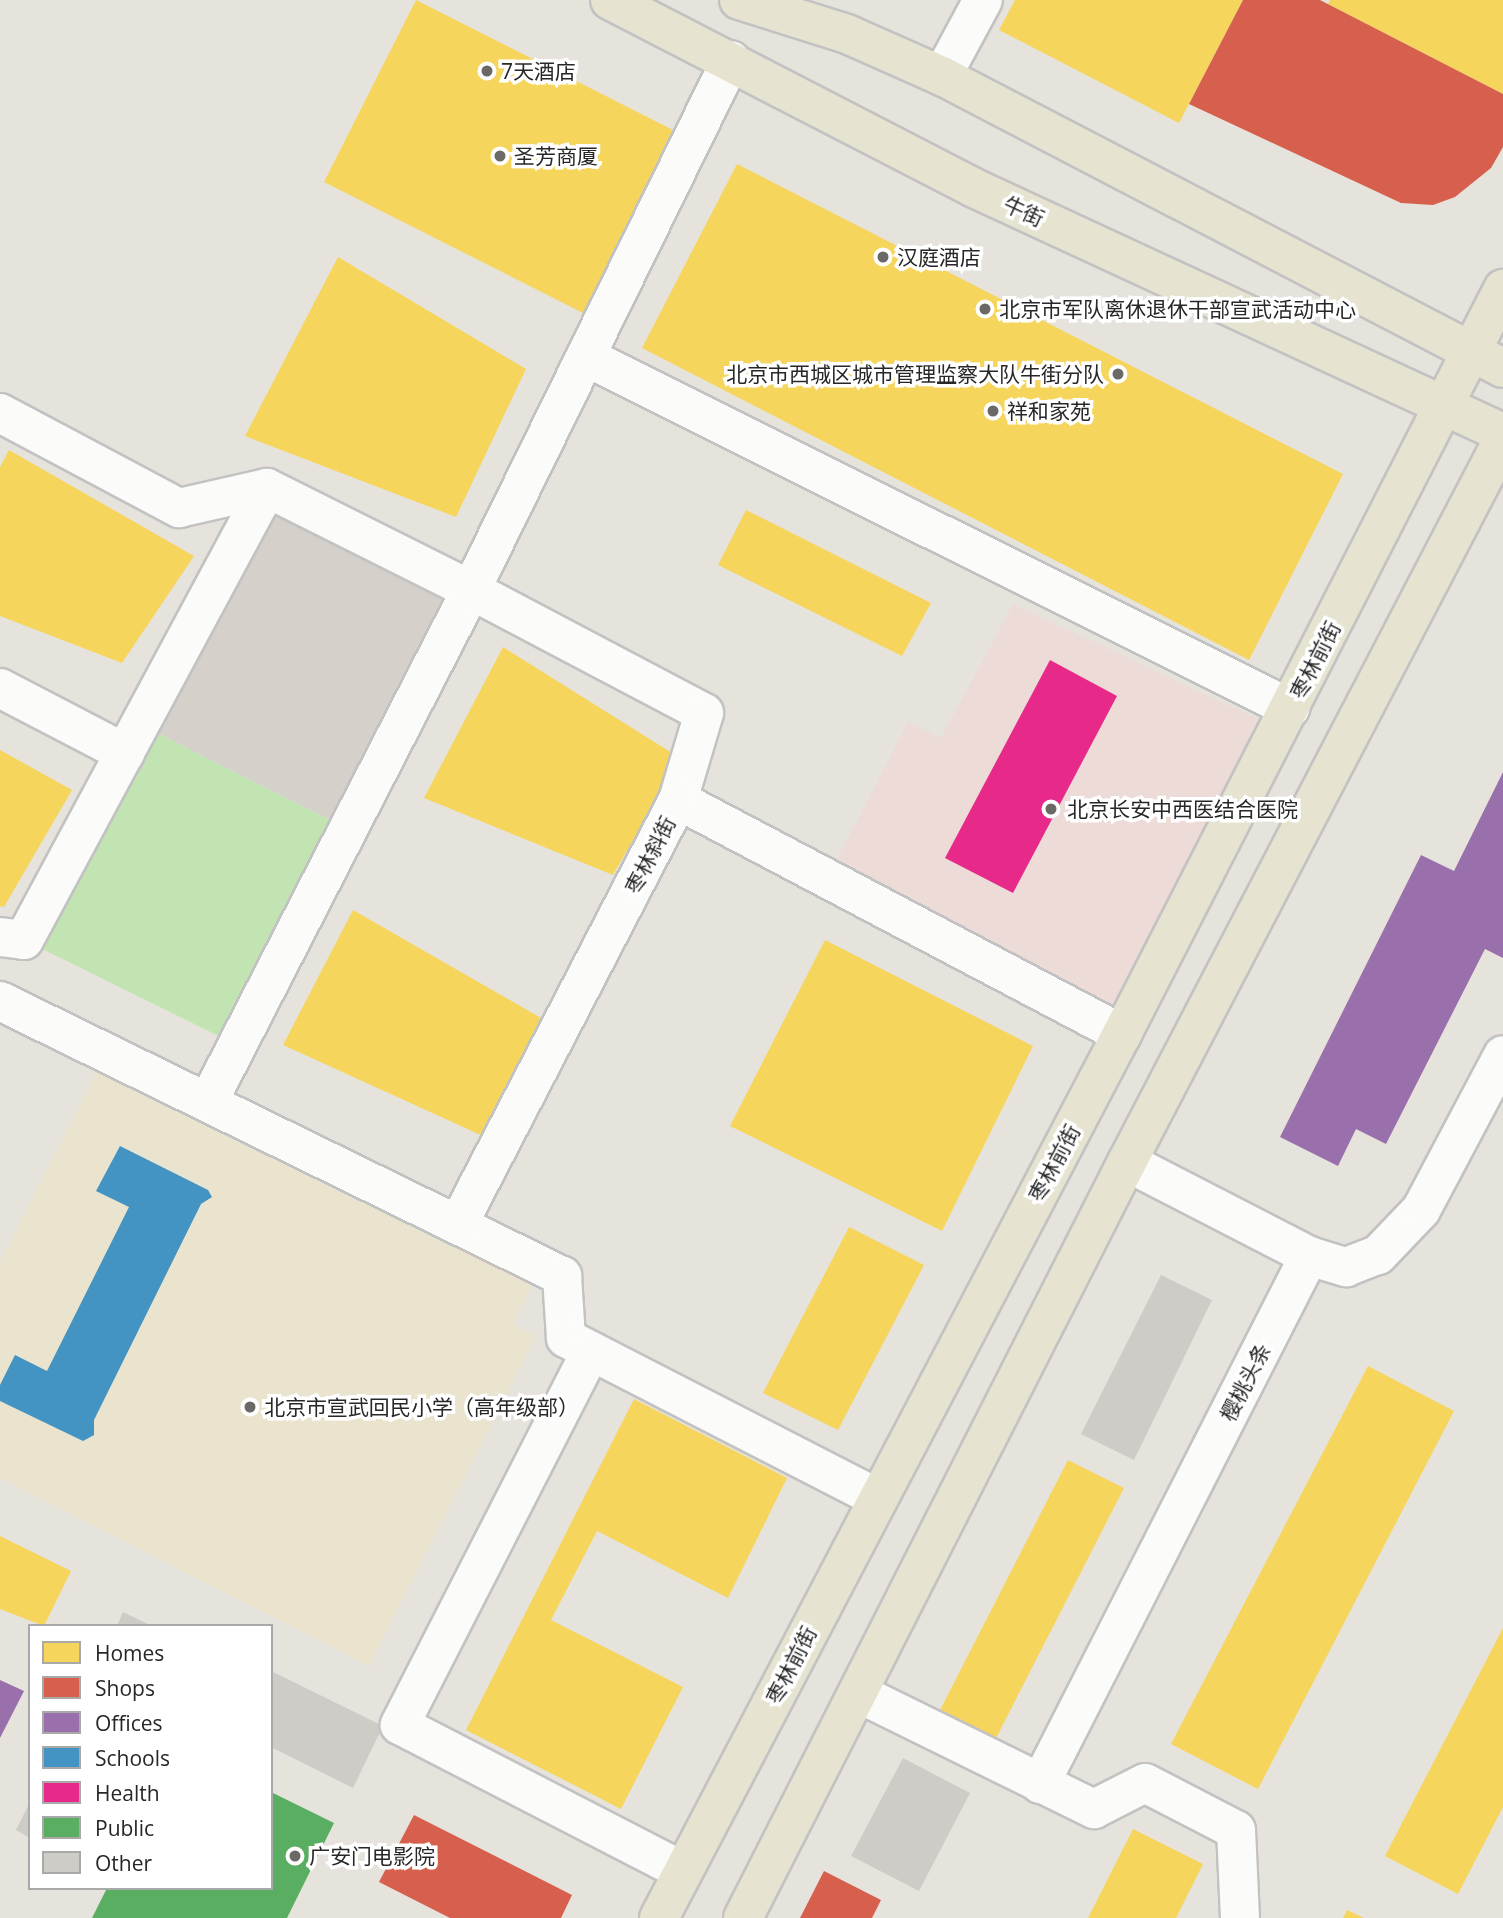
<!DOCTYPE html>
<html>
<head>
<meta charset="utf-8">
<style>
	body { margin:0 }
	#map { position:relative; width:1503px; height:1918px; overflow:hidden; background:#e6e3dc; font-family:"Open Sans","Noto Sans SC",sans-serif }
	div>[style] { position:absolute }
	.education>* { inset:0; background:#eae4cf }
	.medical>* { inset:0; background:#eddbd7 }
	.green>* { inset:0; background:#c1e4b2 }
	.plaza>* { inset:0; background:#d5d1ca }
	.homes>* { inset:0; background:#f6d55c }
	.shops>* { inset:0; background:#d6604d }
	.offices>* { inset:0; background:#9970ab }
	.schools>* { inset:0; background:#4393c3 }
	.health>* { inset:0; background:#e7298a }
	.public>* { inset:0; background:#5aae61 }
	.building>* { inset:0; background:#ceccc7 }
	.roads { filter:drop-shadow(2px 0 #c3c2c2) drop-shadow(-2px 0 #c3c2c2) drop-shadow(0 2px #c3c2c2) drop-shadow(0 -2px #c3c2c2) }
	.minor>* { height:38px; margin:-19px; padding:0 19px; transform-origin:19px; border-radius:19px; background:#fbfbfa }
	.major>* { height:38px; margin:-19px; padding:0 19px; transform-origin:19px; border-radius:19px; background:#e6e3d1 }
	.dots>* { width:19px; height:19px; translate:-50% -50%; box-sizing:border-box; border:4px solid #fff; border-radius:50% }
	span { translate:-50% -50%; white-space:nowrap; text-align:center; line-height:1.15; -webkit-text-stroke:7px #fff; paint-order:stroke }
	.poi-label { font-size:21px; color:#272727 }
	.left { translate:0 -50%; text-align:left }
	.right { translate:-100% -50%; text-align:right }
	.street-label { font-size:21px; color:#272727 }
	.legend { position:absolute; left:28px; top:1624px; width:245px; height:266px; box-sizing:border-box; background:#fff; border:2px solid #a9a9a9; margin:0; padding:9px 12px; list-style:none; font-size:21px; color:#272727 }
	.legend li { display:flex; align-items:center; gap:14px; height:35px }
	.legend b { width:35px; border:2px solid #a9a9a9 }
</style>
</head>
<body>
<div id="map">
	<div class="education">
		<div style="clip-path:polygon(102px 1061px,534px 1281px,513px 1324px,536px 1336px,369px 1666px,0 1478px,0 1262px)"></div>
	</div>
	<div class="medical">
		<div style="clip-path:polygon(1013px 604px,1279px 729px,1122px 1034px,827px 879px,908px 722px,941px 738px)"></div>
	</div>
	<div class="green">
		<div style="clip-path:polygon(140px 724px,348px 829px,237px 1045px,24px 940px)"></div>
	</div>
	<div class="plaza">
		<div style="clip-path:polygon(267px 488px,471px 590px,348px 829px,140px 724px)"></div>
	</div>
	<div class="homes">
		<div style="clip-path:polygon(416px 0,675px 131px,583px 313px,324px 182px)"></div>
		<div style="clip-path:polygon(1015px 0,1243px 0,1179px 123px,999px 30px)"></div>
		<div style="clip-path:polygon(1330px 0,1503px 0,1503px 94px,1328px 4px)"></div>
		<div style="clip-path:polygon(737px 164px,1343px 474px,1249px 660px,642px 348px)"></div>
		<div style="clip-path:polygon(338px 257px,526px 369px,456px 517px,245px 436px)"></div>
		<div style="clip-path:polygon(9px 450px,194px 556px,122px 663px,0 616px,0 467px)"></div>
		<div style="clip-path:polygon(746px 510px,931px 603px,902px 656px,718px 565px)"></div>
		<div style="clip-path:polygon(503px 647px,680px 758px,613px 875px,424px 798px)"></div>
		<div style="clip-path:polygon(0 750px,72px 790px,4px 907px,0 906px)"></div>
		<div style="clip-path:polygon(353px 910px,541px 1018px,485px 1137px,283px 1045px)"></div>
		<div style="clip-path:polygon(825px 940px,1033px 1046px,942px 1231px,730px 1126px)"></div>
		<div style="clip-path:polygon(849px 1227px,924px 1265px,838px 1430px,763px 1393px)"></div>
		<div style="clip-path:polygon(1368px 1366px,1454px 1411px,1258px 1789px,1171px 1744px)"></div>
		<div style="clip-path:polygon(634px 1399px,787px 1478px,728px 1598px,597px 1531px,551px 1620px,683px 1687px,621px 1809px,466px 1730px)"></div>
		<div style="clip-path:polygon(1068px 1460px,1124px 1488px,992px 1746px,936px 1718px)"></div>
		<div style="clip-path:polygon(0 1536px,71px 1571px,44px 1626px,0 1609px)"></div>
		<div style="clip-path:polygon(1503px 1628px,1503px 1807px,1458px 1894px,1385px 1856px)"></div>
		<div style="clip-path:polygon(1133px 1829px,1203px 1864px,1176px 1918px,1088px 1918px)"></div>
		<div style="clip-path:polygon(1347px 1910px,1364px 1918px,1343px 1918px)"></div>
	</div>
	<div class="shops">
		<div style="clip-path:polygon(1243px 0,1320px 0,1503px 94px,1503px 147px,1491px 168px,1455px 197px,1433px 205px,1401px 203px,1189px 104px)"></div>
		<div style="clip-path:polygon(414px 1815px,572px 1895px,561px 1918px,450px 1918px,379px 1882px)"></div>
		<div style="clip-path:polygon(824px 1871px,881px 1900px,872px 1918px,800px 1918px)"></div>
	</div>
	<div class="offices">
		<div style="clip-path:polygon(1503px 772px,1503px 958px,1485px 949px,1386px 1144px,1356px 1129px,1338px 1166px,1280px 1137px,1421px 855px,1454px 871px)"></div>
		<div style="clip-path:polygon(0 1680px,24px 1691px,0 1738px)"></div>
	</div>
	<div class="schools">
		<div style="clip-path:polygon(120px 1146px,208px 1190px,212px 1197px,201px 1204px,94px 1420px,94px 1435px,83px 1441px,0 1401px,0 1385px,15px 1355px,47px 1371px,129px 1207px,96px 1191px)"></div>
	</div>
	<div class="health">
		<div style="clip-path:polygon(1050px 660px,1117px 696px,1013px 893px,945px 858px)"></div>
	</div>
	<div class="public">
		<div style="clip-path:polygon(271px 1792px,334px 1823px,287px 1918px,92px 1918px,107px 1888px,271px 1888px)"></div>
	</div>
	<div class="building">
		<div style="clip-path:polygon(1161px 1275px,1212px 1300px,1134px 1460px,1081px 1434px)"></div>
		<div style="clip-path:polygon(123px 1612px,152px 1626px,117px 1626px)"></div>
		<div style="clip-path:polygon(271px 1671px,383px 1726px,353px 1788px,271px 1747px)"></div>
		<div style="clip-path:polygon(903px 1758px,970px 1793px,919px 1891px,851px 1856px)"></div>
		<div style="clip-path:polygon(30px 1802px,30px 1838px,16px 1830px)"></div>
	</div>
	<div class="roads">
		<div class="minor">
			<div style="left:942px;top:76px;width:86px;rotate:-61.7deg"></div>
			<div style="left:586px;top:357px;width:787px;rotate:26.5deg"></div>
			<div style="left:0;top:413px;width:203px;rotate:28deg"></div>
			<div style="left:179px;top:508px;width:90px;rotate:-12.8deg"></div>
			<div style="left:267px;top:488px;width:228px;rotate:26.6deg"></div>
			<div style="left:471px;top:590px;width:590px;rotate:-63.87deg"></div>
			<div style="left:0;top:688px;width:141px;rotate:27.5deg"></div>
			<div style="left:678px;top:800px;width:502px;rotate:27.79deg"></div>
			<div style="left:0;top:937px;width:24px;rotate:7deg"></div>
			<div style="left:24px;top:940px;width:513px;rotate:-61.74deg"></div>
			<div style="left:0;top:1001px;width:626px;rotate:26.07deg"></div>
			<div style="left:562px;top:1276px;width:62px;rotate:86.3deg"></div>
			<div style="left:566px;top:1338px;width:350px;rotate:27.2deg"></div>
			<div style="left:208px;top:1102px;width:576px;rotate:-62.81deg"></div>
			<div style="left:471px;top:590px;width:263px;rotate:27.8deg"></div>
			<div style="left:704px;top:713px;width:91px;rotate:106.6deg"></div>
			<div style="left:678px;top:800px;width:478px;rotate:117.4deg"></div>
			<div style="left:1127px;top:1162px;width:205px;rotate:27.3deg"></div>
			<div style="left:591px;top:1351px;width:420px;rotate:117.1deg"></div>
			<div style="left:400px;top:1725px;width:318px;rotate:27.3deg"></div>
			<div style="left:860px;top:1694px;width:261px;rotate:26.2deg"></div>
			<div style="left:1094px;top:1809px;width:57px;rotate:-27deg"></div>
			<div style="left:1145px;top:1783px;width:102px;rotate:27.3deg"></div>
			<div style="left:1236px;top:1830px;width:88px;rotate:87.4deg"></div>
			<div style="left:1040px;top:1784px;width:593px;rotate:-63deg"></div>
			<div style="left:1309px;top:1256px;width:39px;rotate:17deg"></div>
			<div style="left:1346px;top:1267px;width:34px;rotate:-21deg"></div>
			<div style="left:1378px;top:1255px;width:62px;rotate:-46.3deg"></div>
			<div style="left:1421px;top:1210px;width:175px;rotate:-62.1deg"></div>
		</div>
		<div class="major">
			<div style="left:610px;top:0;width:407px;rotate:27.3deg"></div>
			<div style="left:972px;top:187px;width:585px;rotate:24.86deg"></div>
			<div style="left:739px;top:0;width:113px;rotate:17.5deg"></div>
			<div style="left:847px;top:34px;width:104px;rotate:23.9deg"></div>
			<div style="left:942px;top:76px;width:632px;rotate:27.5deg"></div>
			<div style="left:659px;top:1918px;width:998px;rotate:-62.36deg"></div>
			<div style="left:1122px;top:1034px;width:837px;rotate:-62.91deg"></div>
			<div style="left:743px;top:1918px;width:848px;rotate:-63.07deg"></div>
			<div style="left:1127px;top:1162px;width:814px;rotate:-62.49deg"></div>
		</div>
	</div>
	<div class="dots">
		<div style="left:487px;top:71px;background:#6a6966"></div>
		<div style="left:500px;top:156px;background:#6a6966"></div>
		<div style="left:883px;top:257px;background:#6a6966"></div>
		<div style="left:985px;top:309px;background:#6a6966"></div>
		<div style="left:1118px;top:374px;background:#6a6966"></div>
		<div style="left:993px;top:411px;background:#6a6966"></div>
		<div style="left:1051px;top:809px;background:#6a6966"></div>
		<div style="left:250px;top:1407px;background:#6a6966"></div>
		<div style="left:295px;top:1856px;background:#6a6966"></div>
	</div>
	<div class="poi-label">
		<span class="left" style="left:501px;top:71px">7天酒店</span>
		<span class="left" style="left:514px;top:156px">圣芳商厦</span>
		<span class="left" style="left:897px;top:257px">汉庭酒店</span>
		<span class="left" style="left:999px;top:309px">北京市军队离休退休干部宣武活动中心</span>
		<span class="right" style="left:1104px;top:374px">北京市西城区城市管理监察大队牛街分队</span>
		<span class="left" style="left:1007px;top:411px">祥和家苑</span>
		<span class="left" style="left:1067px;top:809px">北京长安中西医结合医院</span>
		<span class="left" style="left:264px;top:1407px">北京市宣武回民小学（高年级部）</span>
		<span class="left" style="left:309px;top:1856px">广安门电影院</span>
	</div>
	<div class="street-label">
		<span style="left:1024px;top:211px;rotate:25deg">牛街</span>
		<span style="left:1315px;top:660px;rotate:-63deg">枣林前街</span>
		<span style="left:650px;top:855px;rotate:-63deg">枣林斜街</span>
		<span style="left:1054px;top:1163px;rotate:-62deg">枣林前街</span>
		<span style="left:1245px;top:1382px;rotate:-63deg">樱桃头条</span>
		<span style="left:791px;top:1665px;rotate:-63deg">枣林前街</span>
	</div>
	<ul class="legend">
	<li><b style="height:19px;background:#f6d55c"></b>Homes</li>
	<li><b style="height:19px;background:#d6604d"></b>Shops</li>
	<li><b style="height:19px;background:#9970ab"></b>Offices</li>
	<li><b style="height:19px;background:#4393c3"></b>Schools</li>
	<li><b style="height:19px;background:#e7298a"></b>Health</li>
	<li><b style="height:19px;background:#5aae61"></b>Public</li>
	<li><b style="height:19px;background:#ceccc7"></b>Other</li>
	</ul>
</div>
</body>
</html>
